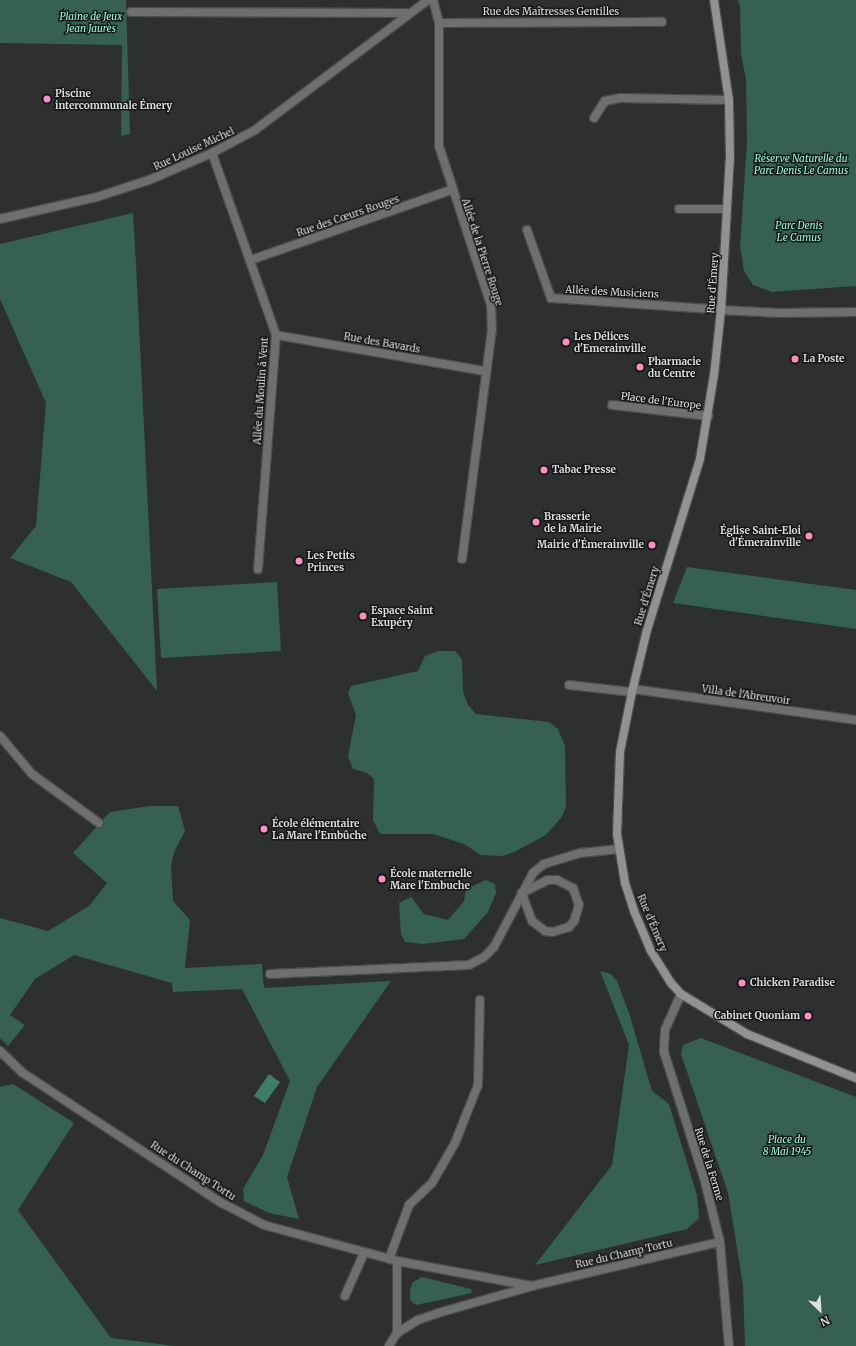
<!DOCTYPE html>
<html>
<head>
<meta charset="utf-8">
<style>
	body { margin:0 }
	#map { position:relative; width:856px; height:1346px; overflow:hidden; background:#2d302f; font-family:Merriweather,serif }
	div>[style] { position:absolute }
	.green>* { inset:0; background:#356052 }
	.water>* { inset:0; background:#3f7d69 }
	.roads { filter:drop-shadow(1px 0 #494c4b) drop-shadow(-1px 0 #494c4b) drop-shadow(0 1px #494c4b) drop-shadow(0 -1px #494c4b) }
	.service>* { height:8px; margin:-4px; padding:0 4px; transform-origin:4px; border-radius:4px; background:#6e6f6f }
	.minor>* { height:8px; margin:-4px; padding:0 4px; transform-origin:4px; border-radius:4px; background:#6e6f6f }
	.secondary>* { height:8px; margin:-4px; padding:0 4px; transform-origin:4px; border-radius:4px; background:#919392 }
	.dots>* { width:11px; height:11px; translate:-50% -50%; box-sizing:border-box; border:2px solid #161717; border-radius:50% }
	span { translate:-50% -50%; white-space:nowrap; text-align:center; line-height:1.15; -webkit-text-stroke:3px #161717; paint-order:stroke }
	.street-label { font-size:10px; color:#dedfdf }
	.park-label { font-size:10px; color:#98f8d7; font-style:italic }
	.poi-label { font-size:10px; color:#dedfdf; font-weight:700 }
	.left { translate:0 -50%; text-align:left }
	.right { translate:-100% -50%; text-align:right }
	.north { position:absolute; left:800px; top:1290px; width:40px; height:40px; -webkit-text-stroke:3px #161717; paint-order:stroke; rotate:155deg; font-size:11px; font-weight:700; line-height:16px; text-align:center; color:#dedfdf }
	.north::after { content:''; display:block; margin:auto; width:14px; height:18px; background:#dedfdf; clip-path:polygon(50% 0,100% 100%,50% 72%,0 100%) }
</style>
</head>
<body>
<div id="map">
	<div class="green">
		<div style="clip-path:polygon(0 0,126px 0,130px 134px,121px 136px,122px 45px,0 43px)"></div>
		<div style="clip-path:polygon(738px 0,856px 0,856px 286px,772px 292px,753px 285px,744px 271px,740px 246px,747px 142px,746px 79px,741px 54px,740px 6px)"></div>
		<div style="clip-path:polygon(133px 213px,136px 264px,157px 691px,71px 582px,10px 558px,36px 526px,46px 403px,0 299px,0 244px)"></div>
		<div style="clip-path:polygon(687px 567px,856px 590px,856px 629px,673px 603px)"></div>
		<div style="clip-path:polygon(277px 582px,281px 651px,161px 658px,157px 589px)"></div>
		<div style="clip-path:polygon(438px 651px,455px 651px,462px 659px,463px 691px,468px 705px,476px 714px,549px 722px,558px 729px,565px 746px,566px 807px,561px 818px,546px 835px,514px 852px,503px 856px,481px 855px,464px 844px,433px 834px,380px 834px,373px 820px,374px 779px,367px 773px,353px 769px,348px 756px,356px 715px,348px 693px,351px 686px,418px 671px,425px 656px)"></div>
		<div style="clip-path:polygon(149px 806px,178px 806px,185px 831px,175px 850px,171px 865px,173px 901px,190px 920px,185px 968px,262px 964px,264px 988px,391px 981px,317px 1087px,287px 1177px,299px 1219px,269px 1213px,244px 1201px,243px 1189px,263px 1155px,290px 1081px,242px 989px,173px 992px,172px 983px,74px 955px,35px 979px,10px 1015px,25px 1025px,8px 1046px,0 1038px,0 918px,48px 931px,89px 906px,107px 883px,73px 853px,110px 812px)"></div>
		<div style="clip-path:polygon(486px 880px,495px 884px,496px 893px,488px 912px,464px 939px,423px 944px,405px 942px,401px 934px,399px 903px,411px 897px,424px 914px,448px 920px,464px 901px,466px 889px)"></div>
		<div style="clip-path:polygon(600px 971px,611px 974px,617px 981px,630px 1016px,652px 1091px,669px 1104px,697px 1195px,699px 1218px,687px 1229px,535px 1265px,612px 1165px,629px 1045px)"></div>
		<div style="clip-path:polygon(701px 1038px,856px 1097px,856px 1346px,745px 1346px,743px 1285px,728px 1193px,681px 1054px,683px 1045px)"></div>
		<div style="clip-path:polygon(13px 1084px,74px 1123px,18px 1210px,111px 1338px,176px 1346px,0 1346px,0 1087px)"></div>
		<div style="clip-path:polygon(422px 1277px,471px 1289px,472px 1293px,416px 1305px,410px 1300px,410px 1290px,413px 1282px)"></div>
	</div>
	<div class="water">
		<div style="clip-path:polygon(269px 1074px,280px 1082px,265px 1103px,254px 1096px)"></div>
	</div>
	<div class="roads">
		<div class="service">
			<div style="left:594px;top:118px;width:20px;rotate:-57deg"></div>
			<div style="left:605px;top:101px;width:15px;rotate:-11deg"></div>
			<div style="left:620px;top:98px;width:109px;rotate:1.1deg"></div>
			<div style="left:679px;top:209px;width:48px"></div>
			<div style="left:527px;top:230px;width:72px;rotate:70.6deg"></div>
			<div style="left:551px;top:298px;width:170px;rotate:4deg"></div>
			<div style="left:612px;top:405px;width:97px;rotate:6.5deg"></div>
			<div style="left:569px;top:685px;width:63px;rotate:6.3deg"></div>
			<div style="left:548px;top:880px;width:9px"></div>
			<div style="left:557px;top:880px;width:18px;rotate:27deg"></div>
			<div style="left:573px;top:888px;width:18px;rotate:71deg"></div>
			<div style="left:579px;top:905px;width:17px;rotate:107deg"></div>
			<div style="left:574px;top:921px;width:8px;rotate:130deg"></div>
			<div style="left:569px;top:927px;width:17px;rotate:163deg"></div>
			<div style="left:553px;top:932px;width:8px;rotate:-173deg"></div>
			<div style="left:545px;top:931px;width:16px;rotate:-142deg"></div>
			<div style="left:532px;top:921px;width:30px;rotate:-110deg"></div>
			<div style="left:522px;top:893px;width:29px;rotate:-27deg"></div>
			<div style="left:270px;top:974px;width:199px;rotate:-2.6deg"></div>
			<div style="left:469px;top:965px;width:17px;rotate:-28deg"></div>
			<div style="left:484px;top:957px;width:14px;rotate:-45deg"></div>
			<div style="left:494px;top:947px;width:84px;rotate:-62.2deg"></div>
			<div style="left:533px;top:873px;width:14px;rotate:-39deg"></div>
			<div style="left:544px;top:864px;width:39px;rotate:-17deg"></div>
			<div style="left:581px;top:853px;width:38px;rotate:-6deg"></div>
			<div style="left:345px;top:1296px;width:47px;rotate:-66.2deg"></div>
		</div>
		<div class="minor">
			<div style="left:433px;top:0;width:24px;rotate:75deg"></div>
			<div style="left:439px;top:23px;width:123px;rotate:90deg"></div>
			<div style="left:439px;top:146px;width:167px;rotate:71.9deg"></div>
			<div style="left:491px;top:305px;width:24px;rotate:88deg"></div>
			<div style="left:492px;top:329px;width:232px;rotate:97.4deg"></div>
			<div style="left:131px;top:12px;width:276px;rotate:0.2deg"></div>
			<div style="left:439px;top:23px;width:223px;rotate:-0.3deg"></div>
			<div style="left:212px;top:153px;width:193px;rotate:70.6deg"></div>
			<div style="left:276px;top:335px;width:235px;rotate:94.4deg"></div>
			<div style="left:0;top:219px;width:99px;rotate:-12.8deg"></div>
			<div style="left:97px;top:197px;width:55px;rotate:-18.1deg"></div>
			<div style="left:149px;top:180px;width:69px;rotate:-23.2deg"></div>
			<div style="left:212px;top:153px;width:49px;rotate:-28.1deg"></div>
			<div style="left:255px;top:130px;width:216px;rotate:-36.9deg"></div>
			<div style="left:251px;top:260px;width:212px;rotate:-19.3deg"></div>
			<div style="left:721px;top:310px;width:58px;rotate:3deg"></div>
			<div style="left:779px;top:313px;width:77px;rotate:-0.7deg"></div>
			<div style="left:276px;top:335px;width:212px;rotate:9.8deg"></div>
			<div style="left:633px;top:689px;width:225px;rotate:7.9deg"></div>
			<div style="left:0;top:736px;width:50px;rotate:49.9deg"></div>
			<div style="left:32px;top:774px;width:83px;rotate:36.2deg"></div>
			<div style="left:681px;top:994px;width:39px;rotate:114deg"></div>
			<div style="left:665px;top:1030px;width:22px;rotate:93deg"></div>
			<div style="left:664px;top:1052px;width:132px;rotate:72.4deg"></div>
			<div style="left:704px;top:1178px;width:66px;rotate:76deg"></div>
			<div style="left:720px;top:1242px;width:104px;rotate:85.1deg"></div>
			<div style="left:0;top:1051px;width:32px;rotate:44deg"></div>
			<div style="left:23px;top:1073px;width:238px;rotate:33.2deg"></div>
			<div style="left:222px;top:1203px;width:47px;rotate:27.6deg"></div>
			<div style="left:264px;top:1225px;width:138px;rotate:15.1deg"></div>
			<div style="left:397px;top:1261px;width:72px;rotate:90deg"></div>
			<div style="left:397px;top:1333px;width:15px;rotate:122deg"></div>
			<div style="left:389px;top:1259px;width:58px;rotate:-69.7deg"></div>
			<div style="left:409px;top:1205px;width:32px;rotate:-44deg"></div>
			<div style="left:432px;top:1183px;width:46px;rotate:-60.1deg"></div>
			<div style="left:455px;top:1143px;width:62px;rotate:-68.4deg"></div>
			<div style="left:478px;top:1085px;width:85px;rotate:-88.7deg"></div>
			<div style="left:397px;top:1261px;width:137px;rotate:10.5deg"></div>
			<div style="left:532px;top:1286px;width:193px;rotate:-13.2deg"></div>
			<div style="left:397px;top:1333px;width:25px;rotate:-32deg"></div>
			<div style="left:418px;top:1320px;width:21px;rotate:-19deg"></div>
			<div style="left:438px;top:1313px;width:95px;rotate:-15.9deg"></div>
		</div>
		<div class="secondary">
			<div style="left:714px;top:0;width:101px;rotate:81.5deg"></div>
			<div style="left:729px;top:100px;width:56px;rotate:89deg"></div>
			<div style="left:730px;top:156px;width:154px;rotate:93.3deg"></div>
			<div style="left:721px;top:310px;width:65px;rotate:96.1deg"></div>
			<div style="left:714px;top:375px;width:85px;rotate:99.5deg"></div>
			<div style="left:700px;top:459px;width:179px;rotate:107.2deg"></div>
			<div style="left:647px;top:630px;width:64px;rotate:103.6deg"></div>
			<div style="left:632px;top:692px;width:61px;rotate:101.3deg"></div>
			<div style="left:620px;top:752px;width:82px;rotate:92.1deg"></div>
			<div style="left:617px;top:834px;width:50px;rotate:80.7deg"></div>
			<div style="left:625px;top:883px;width:29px;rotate:72deg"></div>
			<div style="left:634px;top:911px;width:43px;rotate:67deg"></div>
			<div style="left:651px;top:951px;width:39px;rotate:58deg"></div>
			<div style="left:672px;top:984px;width:13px;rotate:48deg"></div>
			<div style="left:681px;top:994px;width:77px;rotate:31.2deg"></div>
			<div style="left:747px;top:1034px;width:118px;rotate:22deg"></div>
		</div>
	</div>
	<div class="dots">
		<div style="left:47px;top:99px;background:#fb8fc4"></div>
		<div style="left:566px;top:342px;background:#fb8fc4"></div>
		<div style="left:795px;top:359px;background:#fb8fc4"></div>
		<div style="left:640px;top:367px;background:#fb8fc4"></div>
		<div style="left:544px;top:470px;background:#fb8fc4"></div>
		<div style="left:536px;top:522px;background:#fb8fc4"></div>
		<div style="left:809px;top:536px;background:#fb8fc4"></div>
		<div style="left:652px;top:545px;background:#fb8fc4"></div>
		<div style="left:299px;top:561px;background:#fb8fc4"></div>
		<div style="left:363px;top:616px;background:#fb8fc4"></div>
		<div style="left:264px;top:829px;background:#fb8fc4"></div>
		<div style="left:382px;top:879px;background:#fb8fc4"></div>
		<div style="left:742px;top:983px;background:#fb8fc4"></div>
		<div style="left:808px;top:1016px;background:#fb8fc4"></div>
	</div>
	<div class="street-label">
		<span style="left:551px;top:12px">Rue des Maîtresses Gentilles</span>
		<span style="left:194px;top:149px;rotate:-25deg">Rue Louise Michel</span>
		<span style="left:348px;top:216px;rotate:-19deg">Rue des Cœurs Rouges</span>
		<span style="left:482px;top:252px;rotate:72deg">Allée de la Pierre Rouge</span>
		<span style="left:713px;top:283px;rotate:-86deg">Rue d'Émery</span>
		<span style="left:612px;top:292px;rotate:3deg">Allée des Musiciens</span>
		<span style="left:382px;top:343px;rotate:10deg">Rue des Bavards</span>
		<span style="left:261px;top:391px;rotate:-86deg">Allée du Moulin à Vent</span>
		<span style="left:661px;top:401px;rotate:7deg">Place de l'Europe</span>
		<span style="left:647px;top:596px;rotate:-73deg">Rue d'Émery</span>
		<span style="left:746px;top:695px;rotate:8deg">Villa de l'Abreuvoir</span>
		<span style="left:652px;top:923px;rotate:67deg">Rue d'Émery</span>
		<span style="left:709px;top:1164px;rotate:73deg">Rue de la Ferme</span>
		<span style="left:193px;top:1171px;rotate:33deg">Rue du Champ Tortu</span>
		<span style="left:624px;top:1254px;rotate:-13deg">Rue du Champ Tortu</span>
	</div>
	<div class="park-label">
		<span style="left:91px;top:22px">Plaine de Jeux<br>Jean Jaurès</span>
		<span style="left:801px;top:164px">Réserve Naturelle du<br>Parc Denis Le Camus</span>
		<span style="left:799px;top:231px">Parc Denis<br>Le Camus</span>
		<span style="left:787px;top:1145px">Place du<br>8 Mai 1945</span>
	</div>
	<div class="poi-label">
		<span class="left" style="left:55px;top:99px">Piscine<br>intercommunale Émery</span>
		<span class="left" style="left:574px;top:342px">Les Délices<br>d'Emerainville</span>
		<span class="left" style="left:803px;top:359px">La Poste</span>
		<span class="left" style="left:648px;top:367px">Pharmacie<br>du Centre</span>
		<span class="left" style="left:552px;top:470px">Tabac Presse</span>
		<span class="left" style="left:544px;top:522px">Brasserie<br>de la Mairie</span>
		<span class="right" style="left:801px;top:536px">Église Saint-Eloi<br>d'Émerainville</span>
		<span class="right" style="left:644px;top:545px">Mairie d'Émerainville</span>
		<span class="left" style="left:307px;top:561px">Les Petits<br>Princes</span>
		<span class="left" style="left:371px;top:616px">Espace Saint<br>Exupéry</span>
		<span class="left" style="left:272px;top:829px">École élémentaire<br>La Mare l'Embûche</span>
		<span class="left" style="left:390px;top:879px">École maternelle<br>Mare l'Embuche</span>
		<span class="left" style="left:750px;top:983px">Chicken Paradise</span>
		<span class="right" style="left:800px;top:1016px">Cabinet Quoniam</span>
	</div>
	<div class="north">N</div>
</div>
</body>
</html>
